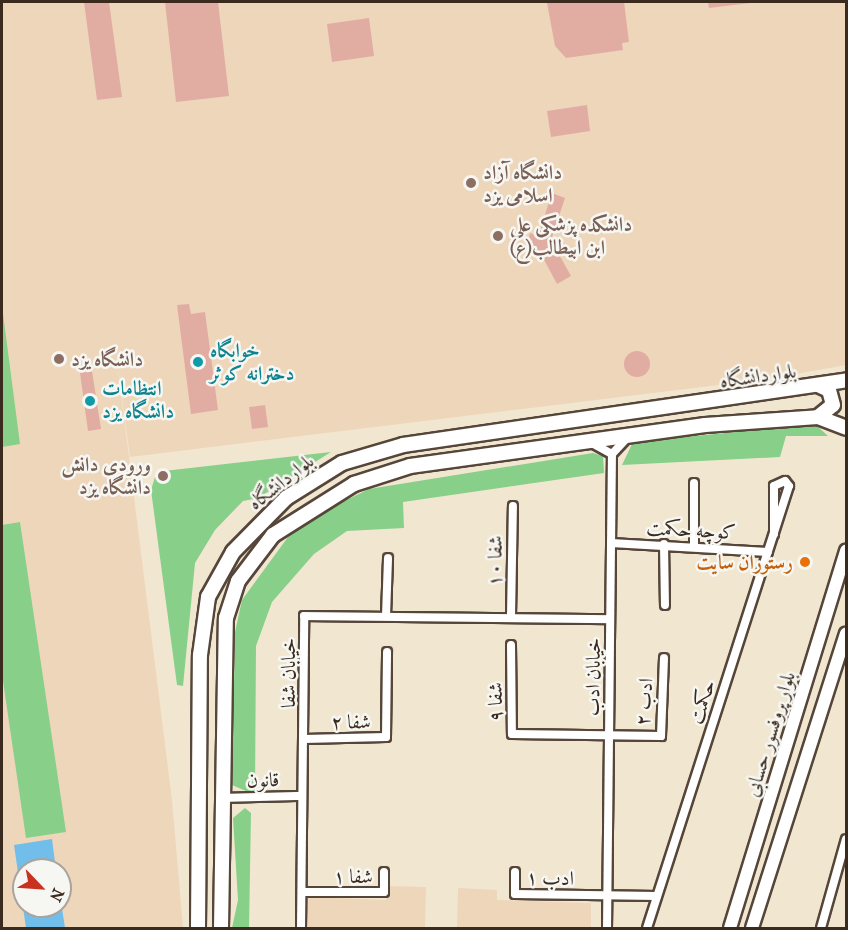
<!DOCTYPE html>
<html>
<head>
<meta charset="utf-8">
<style>
	body { margin:0 }
	#map { position:relative; width:848px; height:930px; overflow:hidden; background:#f1e7d1; font-family:"IM FELL French Canon",Amiri,serif }
	div>[style] { position:absolute }
	.built>* { inset:0; background:#eed6bb }
	.green>* { inset:0; background:#88cf8a }
	.water>* { inset:0; background:#71beeb }
	.building>* { inset:0; background:#e1ada3 }
	.round { border-radius:50% }
	.roads { filter:drop-shadow(2px 0 #564639) drop-shadow(-2px 0 #564639) drop-shadow(0 2px #564639) drop-shadow(0 -2px #564639) }
	.street>* { height:8px; margin:-4px; padding:0 4px; transform-origin:4px; border-radius:4px; background:#fff }
	.secondary>* { height:12px; margin:-6px; padding:0 6px; transform-origin:6px; border-radius:6px; background:#fff }
	.primary>* { height:14px; margin:-7px; padding:0 7px; transform-origin:7px; border-radius:7px; background:#fff }
	.dots>* { width:16px; height:16px; translate:-50% -50%; box-sizing:border-box; border:3px solid #f6f6f2; border-radius:50% }
	span { translate:-50% -50%; white-space:nowrap; text-align:center; line-height:1.15; -webkit-text-stroke:5px #f6f6f2; paint-order:stroke }
	.education-label { font-size:20px; color:#785e54; font-weight:700 }
	.left { translate:0 -50%; text-align:left }
	.right { translate:-100% -50%; text-align:right }
	.culture-label { font-size:20px; color:#0d838f; font-weight:700 }
	.street-label { font-size:20px; color:#3b2a1e }
	.food-label { font-size:20px; color:#c56008; font-weight:700 }
	.frame { position:absolute; inset:0; border:3px solid #3b2a1e; pointer-events:none }
	.north { position:absolute; left:12px; top:858px; width:60px; height:60px; box-sizing:border-box; background:#f6f6f2; border:2px solid #aba49d; border-radius:50%; rotate:115deg; font-size:16px; font-weight:700; line-height:24px; text-align:center; color:#3b2a1e }
	.north::after { content:''; display:block; margin:auto; width:21px; height:27px; background:#c8321e; clip-path:polygon(50% 0,100% 100%,50% 72%,0 100%) }
</style>
</head>
<body>
<div id="map">
	<div class="built">
		<div style="clip-path:polygon(evenodd,2px 2px,846px 2px,846px 365px,769px 379px,130px 457px,114px 337px,172px 800px,183px 928px,2px 928px,2px 2px,24px 870px,60px 870px,60px 906px,24px 906px,24px 870px)"></div>
		<div style="clip-path:polygon(387px 886px,426px 887px,425px 928px,304px 928px,309px 897px,386px 900px)"></div>
		<div style="clip-path:polygon(458px 888px,497px 890px,497px 900px,591px 903px,591px 928px,457px 928px)"></div>
	</div>
	<div class="green">
		<div style="clip-path:polygon(2px 306px,20px 444px,2px 447px)"></div>
		<div style="clip-path:polygon(798px 426px,817px 426px,828px 436px,786px 436px,780px 457px,622px 465px,633px 442px)"></div>
		<div style="clip-path:polygon(331px 452px,258px 498px,243px 501px,215px 530px,195px 563px,183px 686px,177px 685px,151px 490px,155px 477px,164px 471px)"></div>
		<div style="clip-path:polygon(593px 453px,603px 456px,604px 473px,403px 502px,404px 528px,347px 531px,314px 554px,272px 602px,256px 646px,255px 795px,232px 785px,235px 632px,242px 600px,288px 537px,322px 512px,369px 489px)"></div>
		<div style="clip-path:polygon(20px 522px,66px 832px,26px 838px,2px 674px,2px 525px)"></div>
		<div style="clip-path:polygon(245px 808px,251px 813px,249px 928px,232px 928px,238px 900px,233px 818px)"></div>
	</div>
	<div class="water">
		<div style="clip-path:polygon(52px 839px,56px 870px,24px 870px,24px 906px,60px 906px,60px 895px,65px 928px,26px 928px,14px 845px)"></div>
	</div>
	<div class="building">
		<div style="clip-path:polygon(84px 2px,109px 2px,122px 97px,97px 100px)"></div>
		<div style="clip-path:polygon(165px 2px,218px 2px,229px 96px,176px 102px)"></div>
		<div style="clip-path:polygon(624px 2px,629px 42px,622px 43px,623px 50px,566px 58px,555px 46px,547px 3px)"></div>
		<div style="clip-path:polygon(708px 2px,749px 2px,750px 3px,709px 8px)"></div>
		<div style="clip-path:polygon(369px 18px,374px 56px,332px 62px,327px 24px)"></div>
		<div style="clip-path:polygon(587px 105px,590px 131px,551px 137px,547px 111px)"></div>
		<div style="clip-path:polygon(552px 193px,565px 198px,551px 240px,571px 276px,557px 284px,541px 254px,534px 257px,527px 245px,530px 233px,538px 236px)"></div>
		<div style="clip-path:polygon(189px 304px,191px 314px,205px 312px,218px 410px,191px 414px,177px 305px)"></div>
		<div class="round" style="left:624px;top:351px;width:26px;height:26px"></div>
		<div style="clip-path:polygon(92px 371px,101px 429px,88px 431px,80px 373px)"></div>
		<div style="clip-path:polygon(265px 405px,268px 427px,252px 429px,249px 407px)"></div>
	</div>
	<div class="roads">
		<div class="street">
			<div style="left:590px;top:442px;width:25px;rotate:29deg"></div>
			<div style="left:612px;top:454px;width:23px;rotate:-47deg"></div>
			<div style="left:694px;top:483px;width:62px;rotate:90deg"></div>
			<div style="left:611px;top:543px;width:157px;rotate:3.3deg"></div>
			<div style="left:664px;top:544px;width:61px;rotate:89.1deg"></div>
			<div style="left:386px;top:616px;width:58px;rotate:-88deg"></div>
			<div style="left:511px;top:616px;width:110px;rotate:-89deg"></div>
			<div style="left:511px;top:645px;width:89px;rotate:89.4deg"></div>
			<div style="left:512px;top:734px;width:149px;rotate:0.8deg"></div>
			<div style="left:661px;top:736px;width:78px;rotate:-87.8deg"></div>
			<div style="left:304px;top:739px;width:82px;rotate:-1.4deg"></div>
			<div style="left:386px;top:737px;width:85px;rotate:-89.3deg"></div>
			<div style="left:224px;top:798px;width:78px;rotate:-1.5deg"></div>
			<div style="left:515px;top:872px;width:22px;rotate:90deg"></div>
			<div style="left:515px;top:894px;width:142px;rotate:0.8deg"></div>
			<div style="left:302px;top:892px;width:82px"></div>
			<div style="left:384px;top:892px;width:20px;rotate:-90deg"></div>
			<div style="left:301px;top:928px;width:312px;rotate:-89.4deg"></div>
			<div style="left:304px;top:616px;width:306px;rotate:0.6deg"></div>
			<div style="left:607px;top:928px;width:474px;rotate:-89.4deg"></div>
			<div style="left:647px;top:928px;width:464px;rotate:-72.2deg"></div>
			<div style="left:789px;top:486px;width:6px;rotate:-129deg"></div>
			<div style="left:785px;top:481px;width:12px;rotate:156deg"></div>
			<div style="left:774px;top:486px;width:48px;rotate:90deg"></div>
			<div style="left:821px;top:928px;width:92px;rotate:-74.3deg"></div>
		</div>
		<div class="secondary">
			<div style="left:730px;top:928px;width:395px;rotate:-72.9deg"></div>
			<div style="left:752px;top:928px;width:309px;rotate:-72.3deg"></div>
		</div>
		<div class="primary">
			<div style="left:818px;top:417px;width:19px;rotate:-39deg"></div>
			<div style="left:833px;top:405px;width:16px;rotate:-105deg"></div>
			<div style="left:829px;top:390px;width:10px;rotate:-156deg"></div>
			<div style="left:198px;top:928px;width:273px;rotate:-89.6deg"></div>
			<div style="left:200px;top:655px;width:59px;rotate:-82.1deg"></div>
			<div style="left:208px;top:597px;width:51px;rotate:-60.9deg"></div>
			<div style="left:233px;top:552px;width:76px;rotate:-45.5deg"></div>
			<div style="left:286px;top:498px;width:66px;rotate:-32deg"></div>
			<div style="left:342px;top:463px;width:64px;rotate:-16.4deg"></div>
			<div style="left:403px;top:445px;width:448px;rotate:-8.3deg"></div>
			<div style="left:221px;top:928px;width:310px;rotate:-89.1deg"></div>
			<div style="left:226px;top:618px;width:39px;rotate:-72deg"></div>
			<div style="left:238px;top:581px;width:58px;rotate:-52.7deg"></div>
			<div style="left:273px;top:535px;width:96px;rotate:-32.2deg"></div>
			<div style="left:354px;top:484px;width:59px;rotate:-17.8deg"></div>
			<div style="left:410px;top:466px;width:298px;rotate:-7.9deg"></div>
			<div style="left:705px;top:425px;width:113px;rotate:-4deg"></div>
			<div style="left:818px;top:417px;width:30px;rotate:21deg"></div>
		</div>
	</div>
	<div class="dots">
		<div style="left:471px;top:183px;background:#8d6e63"></div>
		<div style="left:498px;top:236px;background:#8d6e63"></div>
		<div style="left:59px;top:359px;background:#8d6e63"></div>
		<div style="left:198px;top:362px;background:#0f9aa8"></div>
		<div style="left:90px;top:401px;background:#0f9aa8"></div>
		<div style="left:163px;top:476px;background:#8d6e63"></div>
		<div style="left:805px;top:562px;background:#e8710a"></div>
	</div>
	<div class="education-label">
		<span class="left" style="left:483px;top:184px">دانشگاه آزاد<br>اسلامی یزد</span>
		<span class="left" style="left:510px;top:236px">دانشکده پزشکی علی<br>ابن ابیطالب(ع)</span>
		<span class="left" style="left:71px;top:359px">دانشگاه یزد</span>
		<span class="right" style="left:151px;top:476px">ورودی دانش<br>دانشگاه یزد</span>
	</div>
	<div class="culture-label">
		<span class="left" style="left:210px;top:362px">خوابگاه<br>دخترانه کوثر</span>
		<span class="left" style="left:102px;top:400px">انتظامات<br>دانشگاه یزد</span>
	</div>
	<div class="street-label">
		<span style="left:758px;top:376px;rotate:-8deg">بلواردانشگاه</span>
		<span style="left:281px;top:482px;rotate:-38deg">بلواردانشگاه</span>
		<span style="left:691px;top:530px;rotate:3deg">کوچه حکمت</span>
		<span style="left:495px;top:561px;rotate:-89deg">شفا ۱۰</span>
		<span style="left:288px;top:673px;rotate:-90deg">خیابان شفا</span>
		<span style="left:593px;top:677px;rotate:-89deg">خیابان ادب</span>
		<span style="left:495px;top:702px;rotate:-90deg">شفا ۹</span>
		<span style="left:644px;top:702px;rotate:-85deg">ادب ۲</span>
		<span style="left:702px;top:702px;rotate:-72deg">حکمت</span>
		<span style="left:351px;top:722px;rotate:-1deg">شفا ۲</span>
		<span style="left:770px;top:734px;rotate:-73deg">بلوار پروفسور حسابی</span>
		<span style="left:263px;top:780px;rotate:-1deg">قانون</span>
		<span style="left:353px;top:876px">شفا ۱</span>
		<span style="left:550px;top:878px;rotate:1deg">ادب ۱</span>
	</div>
	<div class="food-label">
		<span class="right" style="left:793px;top:562px">رستوران سایت</span>
	</div>
	<div class="frame"></div>
	<div class="north">N</div>
</div>
</body>
</html>
